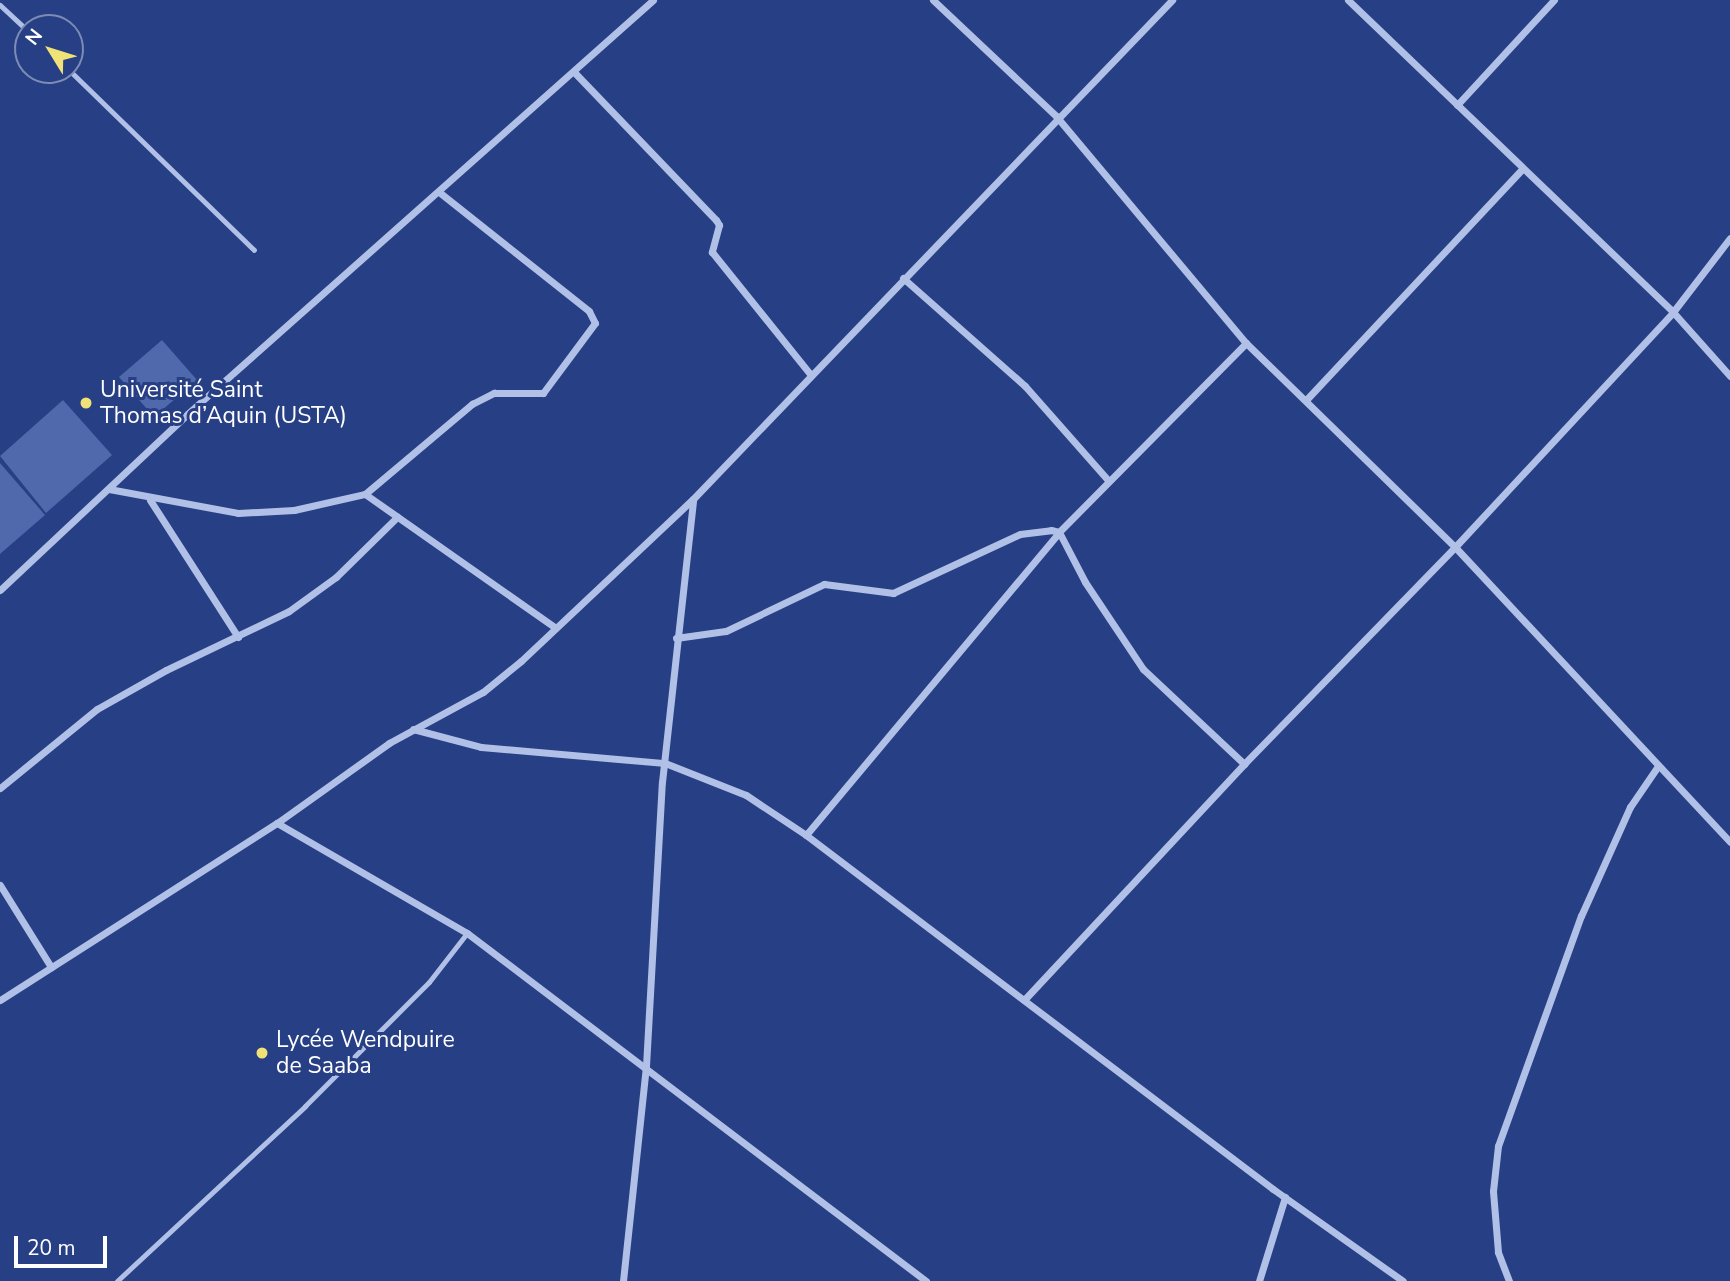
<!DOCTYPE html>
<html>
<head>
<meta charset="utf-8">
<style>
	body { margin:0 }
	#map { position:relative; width:1730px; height:1281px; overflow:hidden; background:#273f84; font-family:"Nunito Sans",sans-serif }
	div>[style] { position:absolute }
	.building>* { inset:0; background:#4f69ac }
	.lane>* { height:5px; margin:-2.5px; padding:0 2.5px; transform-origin:2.5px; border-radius:2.5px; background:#b1c0e7 }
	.street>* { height:7px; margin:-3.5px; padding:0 3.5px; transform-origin:3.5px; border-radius:3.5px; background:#b1c0e7 }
	.dots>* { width:19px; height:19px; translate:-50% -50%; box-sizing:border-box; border:4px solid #273f84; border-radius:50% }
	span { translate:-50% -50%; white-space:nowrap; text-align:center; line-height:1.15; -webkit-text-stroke:6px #273f84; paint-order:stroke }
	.poi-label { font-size:23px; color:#fff }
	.left { translate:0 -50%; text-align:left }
	.north { position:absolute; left:14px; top:14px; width:70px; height:70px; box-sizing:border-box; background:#273f84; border:2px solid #7d8cb5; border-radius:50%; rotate:308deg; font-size:19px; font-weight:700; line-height:28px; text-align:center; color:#fff }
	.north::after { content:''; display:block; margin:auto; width:24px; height:32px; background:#f0e276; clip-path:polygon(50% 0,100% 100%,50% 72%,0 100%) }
	.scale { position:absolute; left:14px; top:1236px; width:93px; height:32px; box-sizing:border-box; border:4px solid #fff; border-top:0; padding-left:9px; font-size:21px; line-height:24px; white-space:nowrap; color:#fff; -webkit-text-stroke:5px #273f84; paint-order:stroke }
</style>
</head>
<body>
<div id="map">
	<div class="building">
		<div style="clip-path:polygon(162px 340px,197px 380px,154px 417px,119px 377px)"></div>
		<div style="clip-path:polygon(63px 400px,112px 455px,46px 513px,0 456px)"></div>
		<div style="clip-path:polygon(0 463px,45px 515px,0 554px)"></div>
	</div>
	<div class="lane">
		<div style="left:0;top:5px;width:38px;rotate:43deg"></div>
		<div style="left:69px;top:70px;width:258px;rotate:44.2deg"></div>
		<div style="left:117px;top:1281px;width:257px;rotate:-42.9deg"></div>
		<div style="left:305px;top:1106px;width:175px;rotate:-45deg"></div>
		<div style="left:429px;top:982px;width:62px;rotate:-52.2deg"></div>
	</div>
	<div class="street">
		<div style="left:933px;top:0;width:169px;rotate:43.3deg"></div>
		<div style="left:1056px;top:116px;width:296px;rotate:50.1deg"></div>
		<div style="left:1246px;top:343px;width:292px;rotate:44.3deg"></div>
		<div style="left:1455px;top:547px;width:403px;rotate:47deg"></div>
		<div style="left:1348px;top:0;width:451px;rotate:43.8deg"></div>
		<div style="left:1673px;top:312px;width:86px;rotate:48.3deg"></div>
		<div style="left:575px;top:73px;width:204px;rotate:46.2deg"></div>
		<div style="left:716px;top:220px;width:6px;rotate:59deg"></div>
		<div style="left:719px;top:225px;width:28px;rotate:105deg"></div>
		<div style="left:712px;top:252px;width:158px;rotate:51.2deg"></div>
		<div style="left:1457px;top:105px;width:143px;rotate:-47.3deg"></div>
		<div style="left:903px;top:278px;width:163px;rotate:41.5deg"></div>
		<div style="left:1025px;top:386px;width:125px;rotate:48.6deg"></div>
		<div style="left:1306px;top:400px;width:315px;rotate:-46.9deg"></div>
		<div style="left:109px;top:489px;width:131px;rotate:10.5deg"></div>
		<div style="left:238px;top:513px;width:56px;rotate:-3.1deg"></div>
		<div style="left:294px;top:510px;width:73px;rotate:-12.7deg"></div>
		<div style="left:365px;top:494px;width:233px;rotate:35.1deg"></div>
		<div style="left:365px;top:494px;width:140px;rotate:-40.1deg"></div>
		<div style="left:472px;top:404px;width:25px;rotate:-27deg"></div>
		<div style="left:494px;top:393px;width:49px"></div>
		<div style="left:543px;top:393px;width:87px;rotate:-53.4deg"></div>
		<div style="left:595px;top:323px;width:13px;rotate:-117deg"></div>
		<div style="left:589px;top:311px;width:191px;rotate:-141.6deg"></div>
		<div style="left:150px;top:500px;width:163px;rotate:57.3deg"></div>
		<div style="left:0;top:590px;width:254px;rotate:-43.2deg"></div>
		<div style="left:185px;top:416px;width:626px;rotate:-41.63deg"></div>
		<div style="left:676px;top:638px;width:50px;rotate:-8deg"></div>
		<div style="left:726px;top:631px;width:109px;rotate:-25.6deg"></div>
		<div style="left:824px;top:584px;width:70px;rotate:7.4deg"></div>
		<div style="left:893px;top:593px;width:140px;rotate:-24.9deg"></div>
		<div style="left:1020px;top:534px;width:31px;rotate:-7deg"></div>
		<div style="left:1051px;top:530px;width:8px;rotate:14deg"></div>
		<div style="left:1059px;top:532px;width:56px;rotate:62.5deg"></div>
		<div style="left:1085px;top:582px;width:105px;rotate:56.3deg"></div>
		<div style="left:1143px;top:669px;width:139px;rotate:43.2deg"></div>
		<div style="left:413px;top:729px;width:70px;rotate:14.8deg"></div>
		<div style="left:481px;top:747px;width:185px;rotate:5deg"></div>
		<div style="left:665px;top:763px;width:87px;rotate:21.6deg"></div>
		<div style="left:746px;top:795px;width:72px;rotate:33.7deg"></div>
		<div style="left:806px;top:835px;width:586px;rotate:37.16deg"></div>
		<div style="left:1273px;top:1189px;width:159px;rotate:35.3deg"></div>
		<div style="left:0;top:788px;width:125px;rotate:-39.2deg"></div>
		<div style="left:97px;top:709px;width:79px;rotate:-29.5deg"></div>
		<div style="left:166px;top:670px;width:136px;rotate:-25.6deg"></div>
		<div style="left:289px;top:611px;width:58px;rotate:-35.9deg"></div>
		<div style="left:336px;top:577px;width:86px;rotate:-44.5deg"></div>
		<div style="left:277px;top:823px;width:220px;rotate:30.1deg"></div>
		<div style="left:467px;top:933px;width:576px;rotate:37.17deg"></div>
		<div style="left:806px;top:835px;width:395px;rotate:-50.1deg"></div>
		<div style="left:1059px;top:532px;width:266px;rotate:-45.3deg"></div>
		<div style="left:0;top:885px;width:97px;rotate:58.1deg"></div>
		<div style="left:0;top:1000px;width:329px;rotate:-32.6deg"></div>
		<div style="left:277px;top:823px;width:138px;rotate:-35.5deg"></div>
		<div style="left:389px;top:743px;width:107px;rotate:-28.5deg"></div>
		<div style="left:483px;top:692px;width:49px;rotate:-39.2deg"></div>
		<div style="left:521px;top:661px;width:236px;rotate:-43.3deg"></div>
		<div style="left:693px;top:499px;width:692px;rotate:-46.17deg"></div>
		<div style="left:1024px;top:1000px;width:323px;rotate:-47deg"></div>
		<div style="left:1244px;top:764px;width:303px;rotate:-45.8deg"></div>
		<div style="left:1455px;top:547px;width:321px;rotate:-47.1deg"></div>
		<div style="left:1673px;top:312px;width:93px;rotate:-52.4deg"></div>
		<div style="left:623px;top:1281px;width:216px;rotate:-83.9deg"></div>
		<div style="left:646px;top:1066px;width:284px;rotate:-86.8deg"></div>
		<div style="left:662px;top:782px;width:284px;rotate:-83.7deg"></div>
		<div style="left:1259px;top:1281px;width:88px;rotate:-72.8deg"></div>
		<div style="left:1509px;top:1281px;width:31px;rotate:-111deg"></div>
		<div style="left:1498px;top:1252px;width:61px;rotate:-94.7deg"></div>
		<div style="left:1493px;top:1191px;width:45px;rotate:-83.7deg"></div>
		<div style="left:1498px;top:1146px;width:245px;rotate:-70.2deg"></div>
		<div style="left:1581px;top:916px;width:120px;rotate:-65.8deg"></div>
		<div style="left:1630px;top:807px;width:50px;rotate:-55.7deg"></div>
	</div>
	<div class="dots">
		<div style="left:86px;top:403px;background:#f0e276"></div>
		<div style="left:262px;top:1053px;background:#f0e276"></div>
	</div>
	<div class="poi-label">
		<span class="left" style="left:100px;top:403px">Université Saint<br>Thomas d’Aquin (USTA)</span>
		<span class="left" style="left:276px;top:1053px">Lycée Wendpuire<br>de Saaba</span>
	</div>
	<div class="north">N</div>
	<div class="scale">20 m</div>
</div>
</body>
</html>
